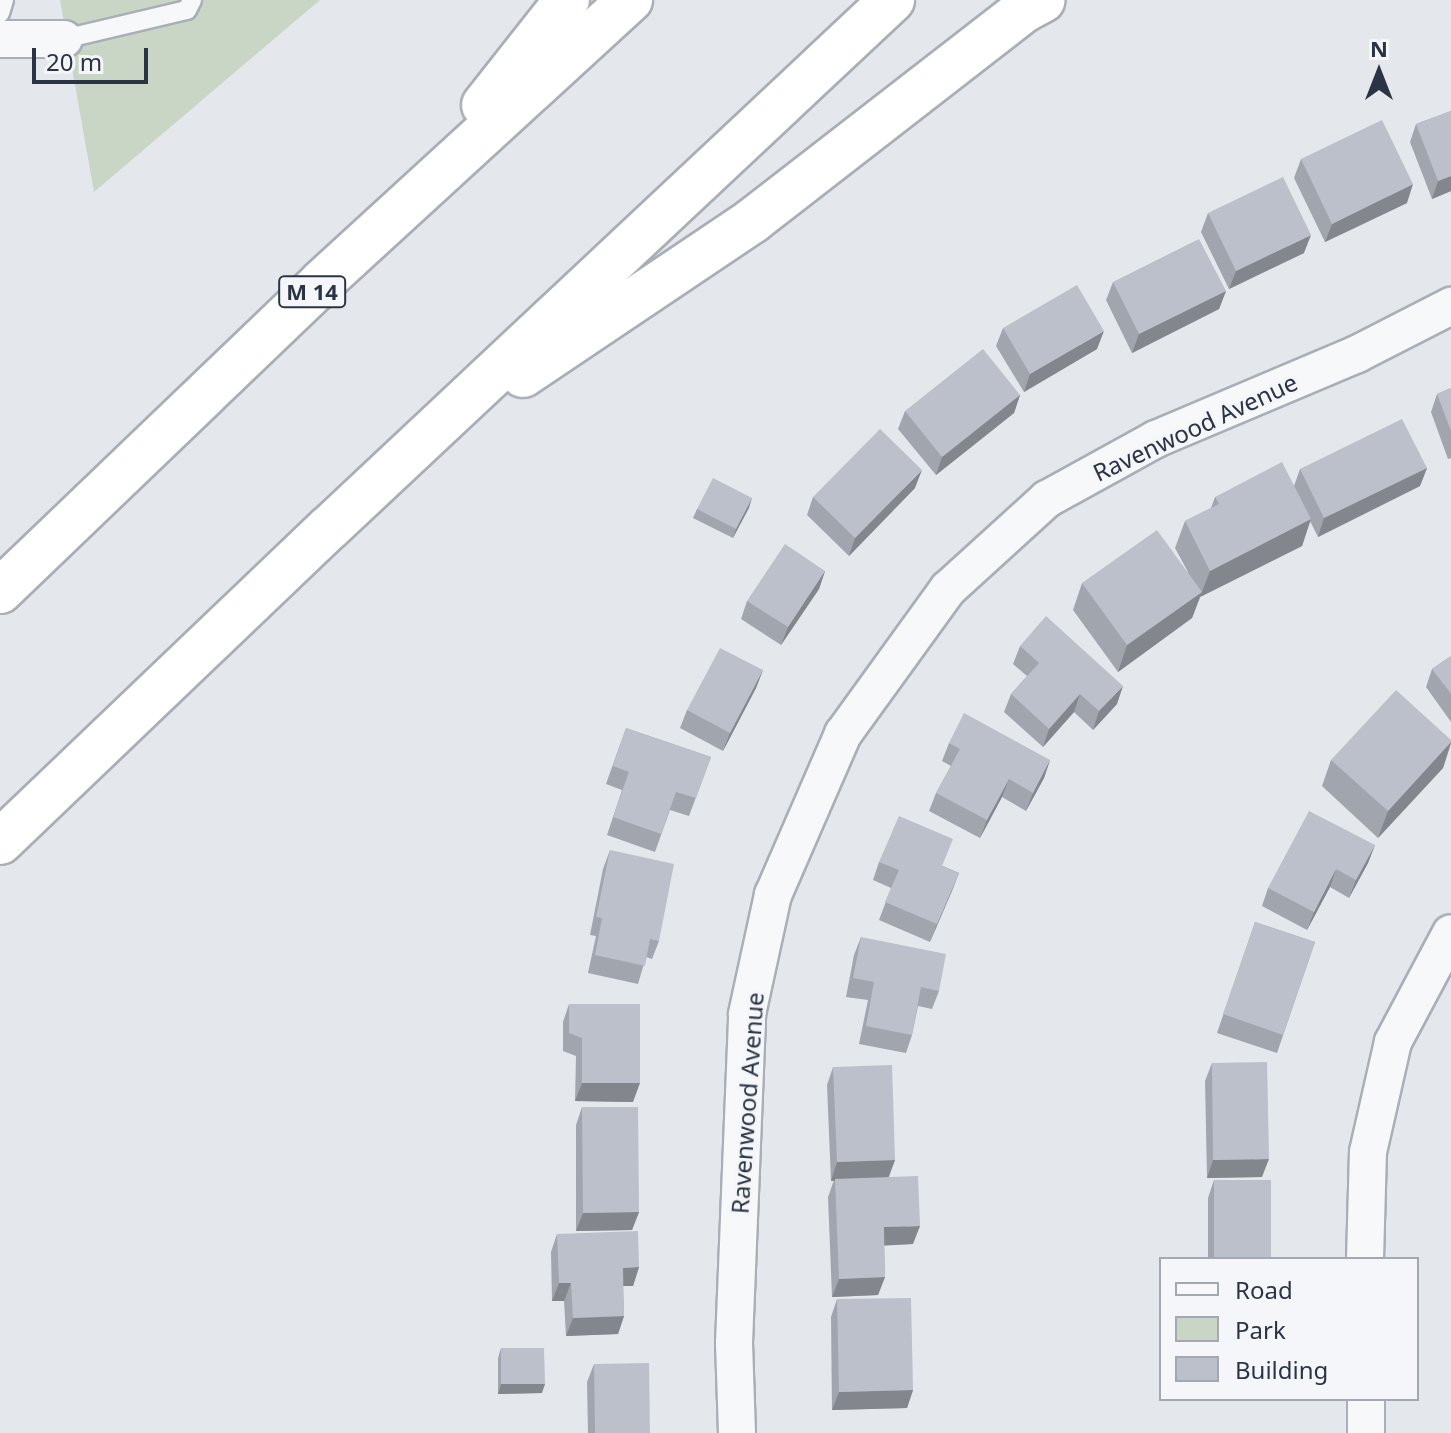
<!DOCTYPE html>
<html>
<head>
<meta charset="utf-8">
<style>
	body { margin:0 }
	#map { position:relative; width:1451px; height:1433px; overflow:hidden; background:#e4e7ec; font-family:"Noto Sans",sans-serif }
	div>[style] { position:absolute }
	.green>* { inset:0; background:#c9d6c5 }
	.roads { filter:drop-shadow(2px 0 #a9aeb7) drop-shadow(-2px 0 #a9aeb7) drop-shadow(0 2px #a9aeb7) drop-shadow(0 -2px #a9aeb7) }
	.service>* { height:18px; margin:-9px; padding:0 9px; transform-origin:9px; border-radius:9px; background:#f7f8fa }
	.minor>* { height:36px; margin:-18px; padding:0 18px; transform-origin:18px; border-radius:18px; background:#f7f8fa }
	.motorway>* { height:44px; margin:-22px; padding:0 22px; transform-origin:22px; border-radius:22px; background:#fff }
	.wall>* { inset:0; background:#a1a5ae }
	.shaded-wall>* { inset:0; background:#83868d }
	.building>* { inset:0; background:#bbc0ca }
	span { translate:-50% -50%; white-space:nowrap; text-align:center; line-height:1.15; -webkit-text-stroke:6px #f4f6f9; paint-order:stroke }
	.shield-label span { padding:2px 6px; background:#f4f6f9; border:2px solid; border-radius:6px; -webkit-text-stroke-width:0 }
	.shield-label { font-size:22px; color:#2b3445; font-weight:700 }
	.street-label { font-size:24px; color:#2b3445 }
	.legend { position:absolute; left:1159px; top:1257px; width:260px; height:144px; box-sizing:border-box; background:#f4f6f9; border:2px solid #a4a8b1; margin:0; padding:10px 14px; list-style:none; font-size:24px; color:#2b3445 }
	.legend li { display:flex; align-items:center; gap:16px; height:40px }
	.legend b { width:40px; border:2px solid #a4a8b1 }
	.north { position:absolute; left:1339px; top:32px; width:80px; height:80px; -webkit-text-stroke:6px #f4f6f9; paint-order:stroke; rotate:0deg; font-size:22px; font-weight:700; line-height:32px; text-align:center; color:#2b3445 }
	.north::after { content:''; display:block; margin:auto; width:28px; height:36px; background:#2b3445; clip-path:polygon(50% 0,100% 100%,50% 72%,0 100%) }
	.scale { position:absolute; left:32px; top:48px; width:116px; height:36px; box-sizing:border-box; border:4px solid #2b3445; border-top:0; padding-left:10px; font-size:24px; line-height:28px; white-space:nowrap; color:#2b3445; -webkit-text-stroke:6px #f4f6f9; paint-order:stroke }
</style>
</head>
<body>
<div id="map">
	<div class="green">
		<div style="clip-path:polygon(60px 0,320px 0,94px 192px)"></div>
	</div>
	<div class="roads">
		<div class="service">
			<div style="left:0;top:13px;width:14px;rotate:-73deg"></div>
			<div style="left:64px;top:39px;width:126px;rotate:-13.3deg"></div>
			<div style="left:187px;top:10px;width:11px;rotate:-63deg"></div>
		</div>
		<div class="minor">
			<div style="left:0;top:39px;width:64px"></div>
			<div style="left:1365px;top:1259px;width:107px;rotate:-88.4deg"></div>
			<div style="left:1368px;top:1152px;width:113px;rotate:-77.2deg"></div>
			<div style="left:1393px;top:1042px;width:123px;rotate:-62deg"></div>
			<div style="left:1366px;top:1399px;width:34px;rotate:90deg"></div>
			<div style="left:737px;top:1433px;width:90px;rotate:-91.9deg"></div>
			<div style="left:734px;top:1343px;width:329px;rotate:-87.7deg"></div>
			<div style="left:747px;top:1014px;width:122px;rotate:-77.7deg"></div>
			<div style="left:773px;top:895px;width:176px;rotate:-66.5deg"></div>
			<div style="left:843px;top:734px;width:179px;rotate:-54.1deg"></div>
			<div style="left:948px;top:589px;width:134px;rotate:-42.3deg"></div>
			<div style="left:1047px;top:499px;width:124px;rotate:-28.8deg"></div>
			<div style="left:1156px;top:439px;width:218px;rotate:-22.9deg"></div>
			<div style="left:1357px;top:354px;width:106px;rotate:-27.1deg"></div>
		</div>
		<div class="motorway">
			<div style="left:484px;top:105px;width:134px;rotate:-51.7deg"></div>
			<div style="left:523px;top:375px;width:276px;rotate:-33.9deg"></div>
			<div style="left:752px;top:221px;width:344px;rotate:-37.8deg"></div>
			<div style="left:1024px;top:10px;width:21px;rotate:-28deg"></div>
			<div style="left:0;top:591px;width:446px;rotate:-43.8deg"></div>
			<div style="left:322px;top:282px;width:418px;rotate:-42.5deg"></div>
			<div style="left:0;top:842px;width:455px;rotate:-43.7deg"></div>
			<div style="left:329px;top:528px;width:772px;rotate:-43.16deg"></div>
		</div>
	</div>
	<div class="wall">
		<div style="clip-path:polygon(1451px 111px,1451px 191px,1432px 199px,1410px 142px,1416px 124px)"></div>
		<div style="clip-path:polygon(1301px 159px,1407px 203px,1325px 242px,1294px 178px)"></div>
		<div style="clip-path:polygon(1208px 213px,1304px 253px,1229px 289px,1201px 232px)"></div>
		<div style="clip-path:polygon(1113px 282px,1226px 291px,1219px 309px,1132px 353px,1106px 300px)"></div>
		<div style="clip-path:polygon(1003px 328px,1097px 349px,1024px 392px,996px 346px)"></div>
		<div style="clip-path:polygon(1451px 388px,1451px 458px,1448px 459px,1431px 412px,1437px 394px)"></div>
		<div style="clip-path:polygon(1020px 395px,1014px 413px,936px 475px,898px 429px,905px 411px)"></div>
		<div style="clip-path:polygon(1427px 468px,1420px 486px,1318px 537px,1310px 521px,1302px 546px,1200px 597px,1192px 618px,1118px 672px,1073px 610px,1082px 583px,1188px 572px,1175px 548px,1185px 521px,1211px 508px,1215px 497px,1294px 486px,1300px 469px)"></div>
		<div style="clip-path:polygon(915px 488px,849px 556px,807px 515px,813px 497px)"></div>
		<div style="clip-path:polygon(752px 498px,733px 538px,693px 518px,697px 509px)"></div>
		<div style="clip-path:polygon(825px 571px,819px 589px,781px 645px,741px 619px,747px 601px)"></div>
		<div style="clip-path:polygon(1020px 646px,1117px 704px,1093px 730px,1074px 712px,1043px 747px,1004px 712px,1011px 694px,1027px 676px,1013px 664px)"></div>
		<div style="clip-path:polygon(1451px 656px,1451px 722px,1426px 687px,1432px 669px)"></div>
		<div style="clip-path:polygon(763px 670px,756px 688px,723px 751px,680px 728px,687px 710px)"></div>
		<div style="clip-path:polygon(626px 728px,711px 757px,689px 816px,670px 810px,655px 852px,607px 835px,622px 790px,606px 784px)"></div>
		<div style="clip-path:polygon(1451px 740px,1451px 744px,1443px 768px,1378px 838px,1322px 786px,1331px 760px)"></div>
		<div style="clip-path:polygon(949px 743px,1050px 760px,1044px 778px,1026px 811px,1002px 797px,980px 838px,929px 811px,936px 793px,951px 766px,942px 761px)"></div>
		<div style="clip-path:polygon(1375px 845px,1368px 863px,1349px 898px,1330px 887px,1307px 930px,1262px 906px,1268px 888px)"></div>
		<div style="clip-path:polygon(610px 850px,659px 941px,652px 959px,646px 957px,638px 984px,588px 973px,596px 936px,590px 935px,603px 869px)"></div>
		<div style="clip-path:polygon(879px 862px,943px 866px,959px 873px,930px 942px,879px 920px,891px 888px,873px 880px)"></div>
		<div style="clip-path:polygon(1255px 922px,1315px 942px,1277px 1053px,1217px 1033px)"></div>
		<div style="clip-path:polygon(861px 937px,939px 991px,932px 1009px,918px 1006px,912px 1035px,906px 1053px,859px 1044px,868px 1000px,846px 997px,854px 955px)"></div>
		<div style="clip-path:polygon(569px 1004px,633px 1102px,575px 1101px,576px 1056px,563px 1051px,563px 1022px)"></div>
		<div style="clip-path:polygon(1212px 1063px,1262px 1177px,1207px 1178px,1205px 1081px)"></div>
		<div style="clip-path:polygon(833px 1067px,895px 1160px,889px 1177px,913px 1244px,884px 1245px,885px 1277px,878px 1295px,832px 1297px,828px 1197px,834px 1180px,831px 1181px,827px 1085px)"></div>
		<div style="clip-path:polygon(582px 1107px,639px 1212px,632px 1230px,576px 1231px,576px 1125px)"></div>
		<div style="clip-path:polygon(1214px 1180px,1271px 1259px,1208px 1259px,1208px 1198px)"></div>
		<div style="clip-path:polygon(557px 1234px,639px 1267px,633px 1286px,623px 1286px,624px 1316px,618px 1334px,566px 1336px,564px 1301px,552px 1301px,551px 1252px)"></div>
		<div style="clip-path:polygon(837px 1299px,913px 1390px,907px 1408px,832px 1410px,831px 1317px)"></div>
		<div style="clip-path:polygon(501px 1348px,542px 1393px,498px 1394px,498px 1358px)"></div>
		<div style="clip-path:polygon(594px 1364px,650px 1433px,588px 1433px,587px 1382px)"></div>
	</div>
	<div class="shaded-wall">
		<div style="clip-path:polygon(1451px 176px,1451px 191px,1432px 199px,1438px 181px)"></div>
		<div style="clip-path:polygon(1413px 184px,1407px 203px,1325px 242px,1332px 224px)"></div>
		<div style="clip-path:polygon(1311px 235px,1304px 253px,1229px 289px,1236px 271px)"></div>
		<div style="clip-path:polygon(1226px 291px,1219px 309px,1132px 353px,1139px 334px)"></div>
		<div style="clip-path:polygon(1104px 331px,1097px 349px,1024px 392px,1030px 374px)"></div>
		<div style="clip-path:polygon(1020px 395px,1014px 413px,936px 475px,942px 457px)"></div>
		<div style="clip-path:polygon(1427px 468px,1420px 486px,1318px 537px,1324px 518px)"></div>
		<div style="clip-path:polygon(922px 470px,915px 488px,849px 556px,855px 538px)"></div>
		<div style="clip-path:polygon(752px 498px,749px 508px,733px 538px,736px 529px)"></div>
		<div style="clip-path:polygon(1311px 519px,1302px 546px,1200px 597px,1210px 571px)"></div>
		<div style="clip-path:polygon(825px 571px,819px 589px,781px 645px,788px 627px)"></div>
		<div style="clip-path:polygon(1202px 592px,1192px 618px,1118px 672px,1127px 645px)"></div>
		<div style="clip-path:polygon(763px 670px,756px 688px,723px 751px,730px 733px)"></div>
		<div style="clip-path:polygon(1123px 686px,1117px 704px,1093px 730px,1099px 711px)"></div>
		<div style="clip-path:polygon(1080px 694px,1074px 712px,1043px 747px,1049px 729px)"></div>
		<div style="clip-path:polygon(1451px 742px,1443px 768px,1378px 838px,1388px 811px)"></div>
		<div style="clip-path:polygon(1050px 760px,1044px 778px,1026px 811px,1033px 793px)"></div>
		<div style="clip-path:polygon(1009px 779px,1002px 797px,980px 838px,987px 820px)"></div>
		<div style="clip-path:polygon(1375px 845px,1368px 863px,1349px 898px,1356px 880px)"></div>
		<div style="clip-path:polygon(1336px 869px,1330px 887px,1307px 930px,1314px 912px)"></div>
		<div style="clip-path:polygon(959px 873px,952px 891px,930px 942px,937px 924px)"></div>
		<div style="clip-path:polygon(582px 1083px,640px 1083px,633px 1102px,575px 1101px)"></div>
		<div style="clip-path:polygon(1269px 1159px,1262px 1177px,1207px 1178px,1213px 1160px)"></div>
		<div style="clip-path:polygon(895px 1160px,888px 1178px,831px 1181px,837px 1162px)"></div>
		<div style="clip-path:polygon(639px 1212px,632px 1230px,576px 1231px,583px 1213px)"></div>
		<div style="clip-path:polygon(920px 1226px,913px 1244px,877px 1246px,884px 1227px)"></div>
		<div style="clip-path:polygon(639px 1267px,633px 1286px,616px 1286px,623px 1268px)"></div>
		<div style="clip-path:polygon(885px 1277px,878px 1295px,832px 1297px,839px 1279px)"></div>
		<div style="clip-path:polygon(559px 1283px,571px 1283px,564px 1301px,552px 1301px)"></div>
		<div style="clip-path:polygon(624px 1316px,618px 1334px,566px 1336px,573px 1318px)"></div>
		<div style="clip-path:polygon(501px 1384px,545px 1384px,542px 1393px,498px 1394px)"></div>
		<div style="clip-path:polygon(913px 1390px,907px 1408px,832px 1410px,839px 1392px)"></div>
	</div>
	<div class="building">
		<div style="clip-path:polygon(1451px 111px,1451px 176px,1438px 181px,1416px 124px)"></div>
		<div style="clip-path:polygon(1382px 120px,1413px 184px,1332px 224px,1301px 159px)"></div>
		<div style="clip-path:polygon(1283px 177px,1311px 235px,1236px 271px,1208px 213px)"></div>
		<div style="clip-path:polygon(1199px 239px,1226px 291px,1139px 334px,1113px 282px)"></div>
		<div style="clip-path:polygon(1077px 285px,1104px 331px,1030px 374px,1003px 328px)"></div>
		<div style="clip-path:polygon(983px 349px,1020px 395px,942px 457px,905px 411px)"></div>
		<div style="clip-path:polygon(1451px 388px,1451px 431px,1437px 394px)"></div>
		<div style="clip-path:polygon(1402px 419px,1427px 468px,1324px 518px,1300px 469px)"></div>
		<div style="clip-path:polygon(880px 429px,922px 470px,855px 538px,813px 497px)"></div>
		<div style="clip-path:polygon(1282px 462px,1311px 519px,1210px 571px,1185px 521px,1219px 504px,1215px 497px)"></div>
		<div style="clip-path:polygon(713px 478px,752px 498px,736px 529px,697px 509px)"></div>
		<div style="clip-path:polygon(1157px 530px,1202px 592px,1127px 645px,1082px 583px)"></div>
		<div style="clip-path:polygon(785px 544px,825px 571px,788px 627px,747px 601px)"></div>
		<div style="clip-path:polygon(1046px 616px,1123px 686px,1099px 711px,1080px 694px,1049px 729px,1011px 694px,1039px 663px,1020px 646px)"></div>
		<div style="clip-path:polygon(720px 648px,763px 670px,730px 733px,687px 710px)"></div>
		<div style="clip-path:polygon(1451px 656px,1451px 694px,1432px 669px)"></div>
		<div style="clip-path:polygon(1396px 690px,1451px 740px,1451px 742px,1388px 811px,1331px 760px)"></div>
		<div style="clip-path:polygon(964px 713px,1050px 760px,1033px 793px,1009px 779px,987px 820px,936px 793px,960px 749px,949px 743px)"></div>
		<div style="clip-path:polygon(626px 728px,711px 757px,696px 798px,676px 792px,661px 834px,613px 817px,629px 772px,613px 766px)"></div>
		<div style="clip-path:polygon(1309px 811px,1375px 845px,1356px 880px,1336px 869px,1314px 912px,1268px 888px)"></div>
		<div style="clip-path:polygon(899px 816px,953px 839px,942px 866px,959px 873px,937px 924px,885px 902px,899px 870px,879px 862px)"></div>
		<div style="clip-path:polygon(610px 850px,674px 864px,659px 941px,650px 939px,645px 966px,595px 955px,602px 918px,596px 917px)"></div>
		<div style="clip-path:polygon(1255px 922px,1315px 942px,1283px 1035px,1223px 1014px)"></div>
		<div style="clip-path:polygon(861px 937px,946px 954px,939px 991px,921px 987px,912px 1035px,866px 1026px,874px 982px,853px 978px)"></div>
		<div style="clip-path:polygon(569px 1004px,640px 1004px,640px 1083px,582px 1083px,582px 1038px,569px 1033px)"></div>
		<div style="clip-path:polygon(1267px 1062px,1269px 1159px,1213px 1160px,1212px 1063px)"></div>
		<div style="clip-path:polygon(892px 1065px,895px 1160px,837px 1162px,833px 1067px)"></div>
		<div style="clip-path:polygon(582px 1107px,638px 1107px,639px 1212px,583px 1213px)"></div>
		<div style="clip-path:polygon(918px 1176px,920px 1226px,884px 1227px,885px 1277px,839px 1279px,835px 1179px)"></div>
		<div style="clip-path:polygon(1214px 1180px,1271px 1180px,1271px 1259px,1214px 1259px)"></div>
		<div style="clip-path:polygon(638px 1231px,639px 1267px,623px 1268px,624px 1316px,573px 1318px,571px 1283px,559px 1283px,557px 1234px)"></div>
		<div style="clip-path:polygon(911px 1298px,913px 1390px,839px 1392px,837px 1299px)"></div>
		<div style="clip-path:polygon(501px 1348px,544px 1348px,545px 1384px,501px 1384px)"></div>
		<div style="clip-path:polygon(649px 1363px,650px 1433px,595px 1433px,594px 1364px)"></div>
	</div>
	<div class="shield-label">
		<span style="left:312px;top:292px">M 14</span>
	</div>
	<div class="street-label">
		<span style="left:1195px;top:427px;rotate:-25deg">Ravenwood Avenue</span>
		<span style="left:747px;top:1103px;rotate:-86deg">Ravenwood Avenue</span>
	</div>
	<ul class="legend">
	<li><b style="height:10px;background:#f7f8fa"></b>Road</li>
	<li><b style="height:22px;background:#c9d6c5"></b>Park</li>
	<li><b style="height:22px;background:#bbc0ca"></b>Building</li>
	</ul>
	<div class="north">N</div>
	<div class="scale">20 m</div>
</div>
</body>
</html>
